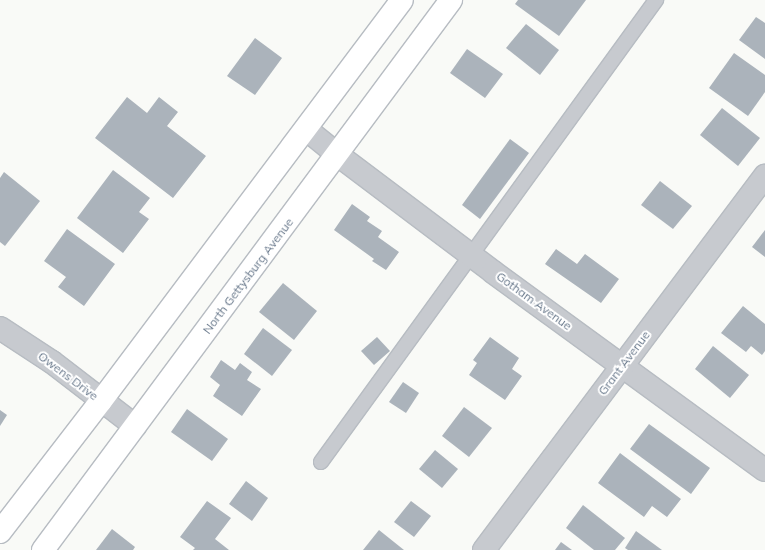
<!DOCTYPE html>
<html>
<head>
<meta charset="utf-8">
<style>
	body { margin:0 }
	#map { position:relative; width:765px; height:550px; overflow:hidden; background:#f9faf7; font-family:Mulish,sans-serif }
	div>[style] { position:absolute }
	.building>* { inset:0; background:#abb3bb }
	.roads { filter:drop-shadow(1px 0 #b7bcc2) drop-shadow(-1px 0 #b7bcc2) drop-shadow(0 1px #b7bcc2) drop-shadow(0 -1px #b7bcc2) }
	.service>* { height:14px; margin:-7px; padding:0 7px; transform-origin:7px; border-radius:7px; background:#c7cacf }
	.minor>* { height:22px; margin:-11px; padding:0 11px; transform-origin:11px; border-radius:11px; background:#c7cacf }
	.secondary>* { height:22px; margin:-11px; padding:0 11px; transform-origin:11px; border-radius:11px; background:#fff }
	span { translate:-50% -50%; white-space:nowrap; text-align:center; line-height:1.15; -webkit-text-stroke:4px #fff; paint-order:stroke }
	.street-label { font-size:12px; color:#67778a }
</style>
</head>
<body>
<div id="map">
	<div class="building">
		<div style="clip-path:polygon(518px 0,586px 0,559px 36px,515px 4px)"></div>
		<div style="clip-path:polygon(756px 17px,765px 23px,765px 59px,739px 40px)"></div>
		<div style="clip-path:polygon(526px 24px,559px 50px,540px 75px,506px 48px)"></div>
		<div style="clip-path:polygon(255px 38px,282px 58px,255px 95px,227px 76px)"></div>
		<div style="clip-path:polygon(467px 49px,503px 74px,485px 98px,450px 73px)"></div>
		<div style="clip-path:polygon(734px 53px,765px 75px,765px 92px,748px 116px,709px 88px)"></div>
		<div style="clip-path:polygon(127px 97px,147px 113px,159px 97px,178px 112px,167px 126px,206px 156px,173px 198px,95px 138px)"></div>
		<div style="clip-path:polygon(722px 108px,760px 138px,738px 166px,700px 135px)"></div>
		<div style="clip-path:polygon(510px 139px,529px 153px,480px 219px,462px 205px)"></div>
		<div style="clip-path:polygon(113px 170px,150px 198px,139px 212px,149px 219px,123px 253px,77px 218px)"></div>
		<div style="clip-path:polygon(4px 172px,40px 201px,5px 246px,0 242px,0 178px)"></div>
		<div style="clip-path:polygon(660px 181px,692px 206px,673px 229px,641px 205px)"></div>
		<div style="clip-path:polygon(352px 204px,370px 217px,367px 221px,382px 231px,378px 237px,399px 252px,386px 270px,372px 261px,374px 259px,334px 230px)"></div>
		<div style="clip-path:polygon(67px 229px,115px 264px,84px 306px,58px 287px,66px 277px,44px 261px)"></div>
		<div style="clip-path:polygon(765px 230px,765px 257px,752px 247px)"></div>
		<div style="clip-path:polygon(556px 249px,577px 264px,585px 254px,619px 279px,601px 303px,545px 264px)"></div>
		<div style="clip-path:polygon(283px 283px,317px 311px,294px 340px,259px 312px)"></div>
		<div style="clip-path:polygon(743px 306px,765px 324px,765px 351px,762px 355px,751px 346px,746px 352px,721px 333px)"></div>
		<div style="clip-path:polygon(263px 328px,292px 350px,272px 376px,244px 354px)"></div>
		<div style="clip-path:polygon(377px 337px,390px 351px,374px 365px,361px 351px)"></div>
		<div style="clip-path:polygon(490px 337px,519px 358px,512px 369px,522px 376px,505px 400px,469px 375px,477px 363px,473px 360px)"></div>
		<div style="clip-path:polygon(713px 346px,749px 375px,730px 398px,695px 369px)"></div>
		<div style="clip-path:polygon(221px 360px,235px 370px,240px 363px,252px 372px,247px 380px,261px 389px,242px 416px,213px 396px,220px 385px,210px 377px)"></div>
		<div style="clip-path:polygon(403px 382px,419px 393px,406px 413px,389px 402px)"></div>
		<div style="clip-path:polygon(464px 407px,492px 428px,469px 457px,442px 436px)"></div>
		<div style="clip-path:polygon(187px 409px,228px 439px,212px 461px,171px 432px)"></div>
		<div style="clip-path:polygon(0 410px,7px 415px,0 426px)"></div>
		<div style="clip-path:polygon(649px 424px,710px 468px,691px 494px,630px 449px)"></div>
		<div style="clip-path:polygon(435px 450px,458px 469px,442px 488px,419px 469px)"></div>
		<div style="clip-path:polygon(620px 453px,681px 499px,667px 517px,652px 506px,644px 517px,598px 483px)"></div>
		<div style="clip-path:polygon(246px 481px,268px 498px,252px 521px,229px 504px)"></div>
		<div style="clip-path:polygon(207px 501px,231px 518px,215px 539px,229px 550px,193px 550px,195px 548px,180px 537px)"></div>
		<div style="clip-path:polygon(411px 501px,431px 516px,414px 537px,394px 522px)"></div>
		<div style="clip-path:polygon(583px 505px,625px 538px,615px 550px,594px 550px,566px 528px)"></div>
		<div style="clip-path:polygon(112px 529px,135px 547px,133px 550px,96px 550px)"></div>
		<div style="clip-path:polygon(379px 530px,404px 550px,363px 550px)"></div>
		<div style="clip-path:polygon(636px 531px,662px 550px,628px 550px,625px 548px)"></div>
		<div style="clip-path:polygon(561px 542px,572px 550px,555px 550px)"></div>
	</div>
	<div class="roads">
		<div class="service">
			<div style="left:321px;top:462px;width:571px;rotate:-54.05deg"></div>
		</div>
		<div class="minor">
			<div style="left:306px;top:129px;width:41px;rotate:39.1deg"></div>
			<div style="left:338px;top:155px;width:194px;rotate:37deg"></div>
			<div style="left:493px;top:272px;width:336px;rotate:36.1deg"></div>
			<div style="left:0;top:328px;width:62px;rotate:33.2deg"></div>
			<div style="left:52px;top:362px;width:105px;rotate:37.6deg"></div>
			<div style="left:484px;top:550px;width:468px;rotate:-53.1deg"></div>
		</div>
		<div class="secondary">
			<div style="left:0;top:532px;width:165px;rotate:-52.4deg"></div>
			<div style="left:101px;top:401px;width:501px;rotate:-53.11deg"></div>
			<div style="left:43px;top:550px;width:685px;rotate:-53.43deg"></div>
		</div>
	</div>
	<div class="street-label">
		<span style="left:248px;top:276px;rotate:-53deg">North Gettysburg Avenue</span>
		<span style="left:534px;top:301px;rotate:36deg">Gotham Avenue</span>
		<span style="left:624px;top:363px;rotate:-53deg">Grant Avenue</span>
		<span style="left:68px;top:376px;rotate:37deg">Owens Drive</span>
	</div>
</div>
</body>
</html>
